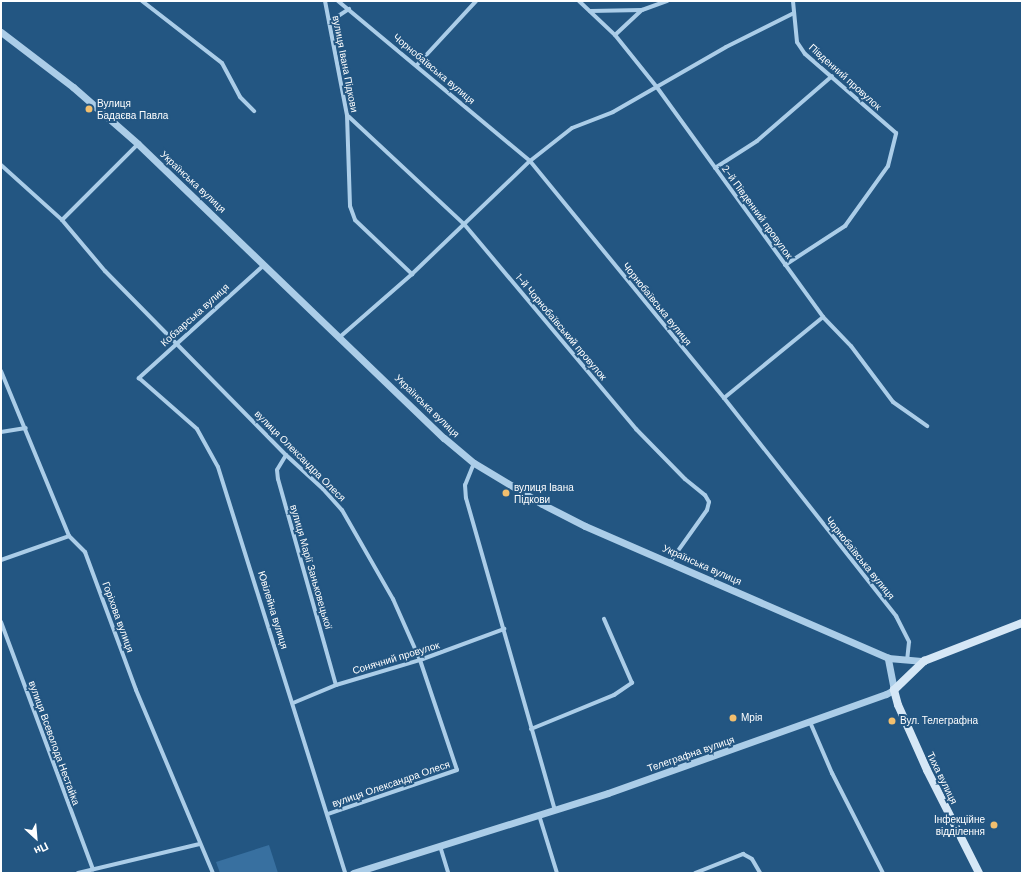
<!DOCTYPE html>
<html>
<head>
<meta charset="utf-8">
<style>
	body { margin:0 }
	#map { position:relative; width:1023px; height:874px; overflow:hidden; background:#235682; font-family:"DM Sans",sans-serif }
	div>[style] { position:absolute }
	.green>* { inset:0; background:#3870a0 }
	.minor>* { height:4px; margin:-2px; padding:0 2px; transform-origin:2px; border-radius:2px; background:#abcde8 }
	.tertiary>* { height:7px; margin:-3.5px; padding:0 3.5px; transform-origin:3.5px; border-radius:3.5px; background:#abcde8 }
	.secondary>* { height:8px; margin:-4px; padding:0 4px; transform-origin:4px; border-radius:4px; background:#d5e7f6 }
	.dots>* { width:11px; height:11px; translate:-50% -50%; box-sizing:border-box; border:2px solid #235682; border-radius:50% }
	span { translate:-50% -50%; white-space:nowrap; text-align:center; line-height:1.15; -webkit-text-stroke:4px #235682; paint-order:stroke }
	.street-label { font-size:10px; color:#fff }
	.poi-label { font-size:10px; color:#fff }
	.left { translate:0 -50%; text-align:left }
	.right { translate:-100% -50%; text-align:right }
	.frame { position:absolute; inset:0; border:2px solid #fff; pointer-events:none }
	.north { position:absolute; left:16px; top:818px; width:40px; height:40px; -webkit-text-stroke:3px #235682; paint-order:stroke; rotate:154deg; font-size:11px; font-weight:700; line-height:16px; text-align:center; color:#fff }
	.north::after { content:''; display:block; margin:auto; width:14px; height:18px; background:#fff; clip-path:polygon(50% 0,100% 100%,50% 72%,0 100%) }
</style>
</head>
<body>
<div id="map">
	<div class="green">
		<div style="clip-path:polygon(269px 845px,278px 873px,220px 873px,216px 862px)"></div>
	</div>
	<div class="minor">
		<div style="left:142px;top:1px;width:101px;rotate:37.8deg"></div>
		<div style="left:222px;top:63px;width:38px;rotate:62deg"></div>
		<div style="left:240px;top:97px;width:20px;rotate:45deg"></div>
		<div style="left:325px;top:1px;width:116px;rotate:79.1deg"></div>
		<div style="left:347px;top:115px;width:91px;rotate:88.1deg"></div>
		<div style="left:350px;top:206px;width:15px;rotate:70deg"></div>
		<div style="left:355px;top:220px;width:79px;rotate:43.5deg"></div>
		<div style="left:338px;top:1px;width:250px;rotate:39.8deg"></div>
		<div style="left:530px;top:161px;width:306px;rotate:50.7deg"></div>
		<div style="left:724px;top:398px;width:278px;rotate:51.7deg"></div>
		<div style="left:896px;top:616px;width:29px;rotate:63deg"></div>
		<div style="left:909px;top:642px;width:18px;rotate:96deg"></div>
		<div style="left:579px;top:1px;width:50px;rotate:43.4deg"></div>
		<div style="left:615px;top:35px;width:65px;rotate:51.2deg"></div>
		<div style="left:656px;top:86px;width:285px;rotate:54.1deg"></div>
		<div style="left:823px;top:317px;width:40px;rotate:46deg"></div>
		<div style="left:851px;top:346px;width:70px;rotate:53.1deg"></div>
		<div style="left:893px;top:402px;width:42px;rotate:35.2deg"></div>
		<div style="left:590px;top:11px;width:52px;rotate:-1.1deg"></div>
		<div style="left:329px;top:22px;width:24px;rotate:-33deg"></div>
		<div style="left:615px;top:35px;width:37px;rotate:-43deg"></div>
		<div style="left:642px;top:10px;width:27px;rotate:-20deg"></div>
		<div style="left:417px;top:65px;width:87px;rotate:-47.3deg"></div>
		<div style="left:347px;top:115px;width:160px;rotate:43deg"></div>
		<div style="left:464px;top:224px;width:268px;rotate:50deg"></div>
		<div style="left:636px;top:429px;width:70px;rotate:45.6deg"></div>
		<div style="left:685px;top:479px;width:26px;rotate:39deg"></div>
		<div style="left:705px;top:495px;width:8px;rotate:60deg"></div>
		<div style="left:709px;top:502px;width:8px;rotate:104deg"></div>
		<div style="left:707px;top:510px;width:64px;rotate:125.4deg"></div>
		<div style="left:1px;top:165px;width:82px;rotate:42deg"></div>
		<div style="left:62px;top:220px;width:67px;rotate:49.9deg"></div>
		<div style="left:105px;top:271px;width:258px;rotate:45.5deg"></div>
		<div style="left:286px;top:455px;width:50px;rotate:42.6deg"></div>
		<div style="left:323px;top:489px;width:28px;rotate:48deg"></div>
		<div style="left:342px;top:510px;width:103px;rotate:60.2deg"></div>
		<div style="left:393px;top:599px;width:67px;rotate:66.1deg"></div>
		<div style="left:420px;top:660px;width:116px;rotate:71.4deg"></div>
		<div style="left:457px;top:770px;width:136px;rotate:161.2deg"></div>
		<div style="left:715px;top:168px;width:50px;rotate:-32.7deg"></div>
		<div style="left:757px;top:141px;width:99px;rotate:-40.9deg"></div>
		<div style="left:62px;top:220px;width:107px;rotate:-45deg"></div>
		<div style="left:264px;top:265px;width:169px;rotate:137.9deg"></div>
		<div style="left:139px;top:378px;width:77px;rotate:41.3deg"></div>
		<div style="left:197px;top:429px;width:43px;rotate:61.1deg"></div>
		<div style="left:218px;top:467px;width:425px;rotate:72.6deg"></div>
		<div style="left:785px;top:265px;width:72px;rotate:-33deg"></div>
		<div style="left:845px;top:226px;width:74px;rotate:-54.4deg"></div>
		<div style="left:888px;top:166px;width:34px;rotate:-76deg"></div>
		<div style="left:896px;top:133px;width:121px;rotate:-139deg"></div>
		<div style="left:805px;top:54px;width:14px;rotate:-124deg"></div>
		<div style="left:797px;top:42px;width:41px;rotate:-95.6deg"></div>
		<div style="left:341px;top:336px;width:94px;rotate:-41.1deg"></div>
		<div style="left:412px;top:274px;width:163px;rotate:-43.8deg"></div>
		<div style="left:530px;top:161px;width:53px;rotate:-38.2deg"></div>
		<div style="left:572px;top:128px;width:44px;rotate:-21.3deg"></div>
		<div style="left:613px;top:112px;width:130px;rotate:-29.9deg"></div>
		<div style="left:726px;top:47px;width:76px;rotate:-26.6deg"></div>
		<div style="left:1px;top:371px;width:178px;rotate:67.6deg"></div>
		<div style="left:69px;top:536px;width:23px;rotate:45deg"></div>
		<div style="left:85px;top:552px;width:147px;rotate:69.7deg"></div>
		<div style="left:136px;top:690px;width:199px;rotate:67.2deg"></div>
		<div style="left:724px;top:398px;width:128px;rotate:-39.3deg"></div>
		<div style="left:1px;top:432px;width:25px;rotate:-9deg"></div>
		<div style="left:286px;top:455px;width:17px;rotate:121deg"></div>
		<div style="left:277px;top:470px;width:9px;rotate:84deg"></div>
		<div style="left:278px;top:479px;width:214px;rotate:74.3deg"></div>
		<div style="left:474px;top:463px;width:24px;rotate:112deg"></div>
		<div style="left:465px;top:485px;width:13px;rotate:86deg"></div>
		<div style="left:466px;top:498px;width:324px;rotate:74.1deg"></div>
		<div style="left:1px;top:560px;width:72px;rotate:-19.4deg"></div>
		<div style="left:1px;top:622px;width:264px;rotate:69.6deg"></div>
		<div style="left:293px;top:703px;width:47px;rotate:-22.7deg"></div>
		<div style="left:336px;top:685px;width:88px;rotate:-16.6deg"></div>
		<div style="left:420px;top:660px;width:90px;rotate:-20.3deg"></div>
		<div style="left:810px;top:722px;width:56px;rotate:66.7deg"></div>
		<div style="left:832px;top:773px;width:112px;rotate:63deg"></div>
		<div style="left:531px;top:729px;width:90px;rotate:-22.3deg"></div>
		<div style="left:614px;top:695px;width:22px;rotate:-34deg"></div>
		<div style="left:632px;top:683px;width:70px;rotate:-113.6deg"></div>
		<div style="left:539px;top:815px;width:61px;rotate:72.8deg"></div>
		<div style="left:440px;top:846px;width:28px;rotate:73deg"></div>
		<div style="left:78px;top:873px;width:125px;rotate:-13.4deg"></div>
		<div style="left:695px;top:873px;width:52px;rotate:-21.6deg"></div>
		<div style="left:743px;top:854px;width:10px;rotate:29deg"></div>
		<div style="left:752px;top:859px;width:16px;rotate:60deg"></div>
	</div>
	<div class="tertiary">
		<div style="left:1px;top:32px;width:91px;rotate:37.4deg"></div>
		<div style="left:73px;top:87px;width:86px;rotate:41.2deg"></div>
		<div style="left:138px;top:144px;width:424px;rotate:43.9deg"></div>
		<div style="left:444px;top:438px;width:39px;rotate:40deg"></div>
		<div style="left:474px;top:463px;width:79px;rotate:31.1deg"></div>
		<div style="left:542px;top:504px;width:48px;rotate:27.1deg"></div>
		<div style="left:585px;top:526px;width:331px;rotate:23.5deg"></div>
		<div style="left:888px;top:658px;width:36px;rotate:5deg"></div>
		<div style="left:353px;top:873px;width:267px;rotate:-17.4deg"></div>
		<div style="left:608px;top:793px;width:295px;rotate:-19.6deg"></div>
		<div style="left:886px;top:694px;width:9px;rotate:-27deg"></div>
		<div style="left:894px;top:690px;width:33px;rotate:-101deg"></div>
	</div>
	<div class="secondary">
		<div style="left:979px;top:873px;width:115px;rotate:-116.8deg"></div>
		<div style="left:927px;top:770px;width:71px;rotate:-114deg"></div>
		<div style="left:898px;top:705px;width:16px;rotate:-105deg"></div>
		<div style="left:894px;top:690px;width:42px;rotate:-44deg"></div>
		<div style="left:924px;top:661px;width:105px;rotate:-21.2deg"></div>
	</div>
	<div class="dots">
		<div style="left:89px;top:109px;background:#f2bf6e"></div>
		<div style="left:506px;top:493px;background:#f2bf6e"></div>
		<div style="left:733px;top:718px;background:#f2bf6e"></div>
		<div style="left:892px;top:721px;background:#f2bf6e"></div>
		<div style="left:994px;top:825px;background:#f2bf6e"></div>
	</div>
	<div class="street-label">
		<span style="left:345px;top:64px;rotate:79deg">вулиця Івана Підкови</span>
		<span style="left:434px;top:69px;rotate:40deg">Чорнобаївська вулиця</span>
		<span style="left:845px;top:77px;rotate:42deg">Південний провулок</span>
		<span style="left:193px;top:182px;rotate:43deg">Українська вулиця</span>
		<span style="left:757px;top:212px;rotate:54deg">2-й Південний провулок</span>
		<span style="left:657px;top:304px;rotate:51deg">Чорнобаївська вулиця</span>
		<span style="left:195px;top:315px;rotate:-42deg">Кобзарська вулиця</span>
		<span style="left:561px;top:327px;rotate:50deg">1-й Чорнобаївський провулок</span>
		<span style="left:427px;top:406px;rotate:44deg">Українська вулиця</span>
		<span style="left:300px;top:456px;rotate:45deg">вулиця Олександра Олеся</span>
		<span style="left:860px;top:558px;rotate:51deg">Чорнобаївська вулиця</span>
		<span style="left:702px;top:565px;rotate:24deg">Українська вулиця</span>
		<span style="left:311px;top:567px;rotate:74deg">вулиця Марії Заньковецької</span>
		<span style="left:273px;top:610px;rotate:73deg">Ювілейна вулиця</span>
		<span style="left:118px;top:617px;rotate:70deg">Горіхова вулиця</span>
		<span style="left:396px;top:658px;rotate:-17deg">Сонячний провулок</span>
		<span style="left:54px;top:743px;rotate:70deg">вулиця Всеволода Нестайка</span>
		<span style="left:691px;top:754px;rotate:-19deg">Телеграфна вулиця</span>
		<span style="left:942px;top:778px;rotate:64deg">Тиха вулиця</span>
		<span style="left:391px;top:784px;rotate:-19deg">вулиця Олександра Олеся</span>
	</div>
	<div class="poi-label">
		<span class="left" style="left:97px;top:109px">Вулиця<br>Бадаєва Павла</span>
		<span class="left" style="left:514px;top:493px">вулиця Івана<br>Підкови</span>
		<span class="left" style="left:741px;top:718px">Мрія</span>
		<span class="left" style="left:900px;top:721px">Вул. Телеграфна</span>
		<span class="right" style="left:985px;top:825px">Інфекційне<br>відділення</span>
	</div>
	<div class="frame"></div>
	<div class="north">Пн</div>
</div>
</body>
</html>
